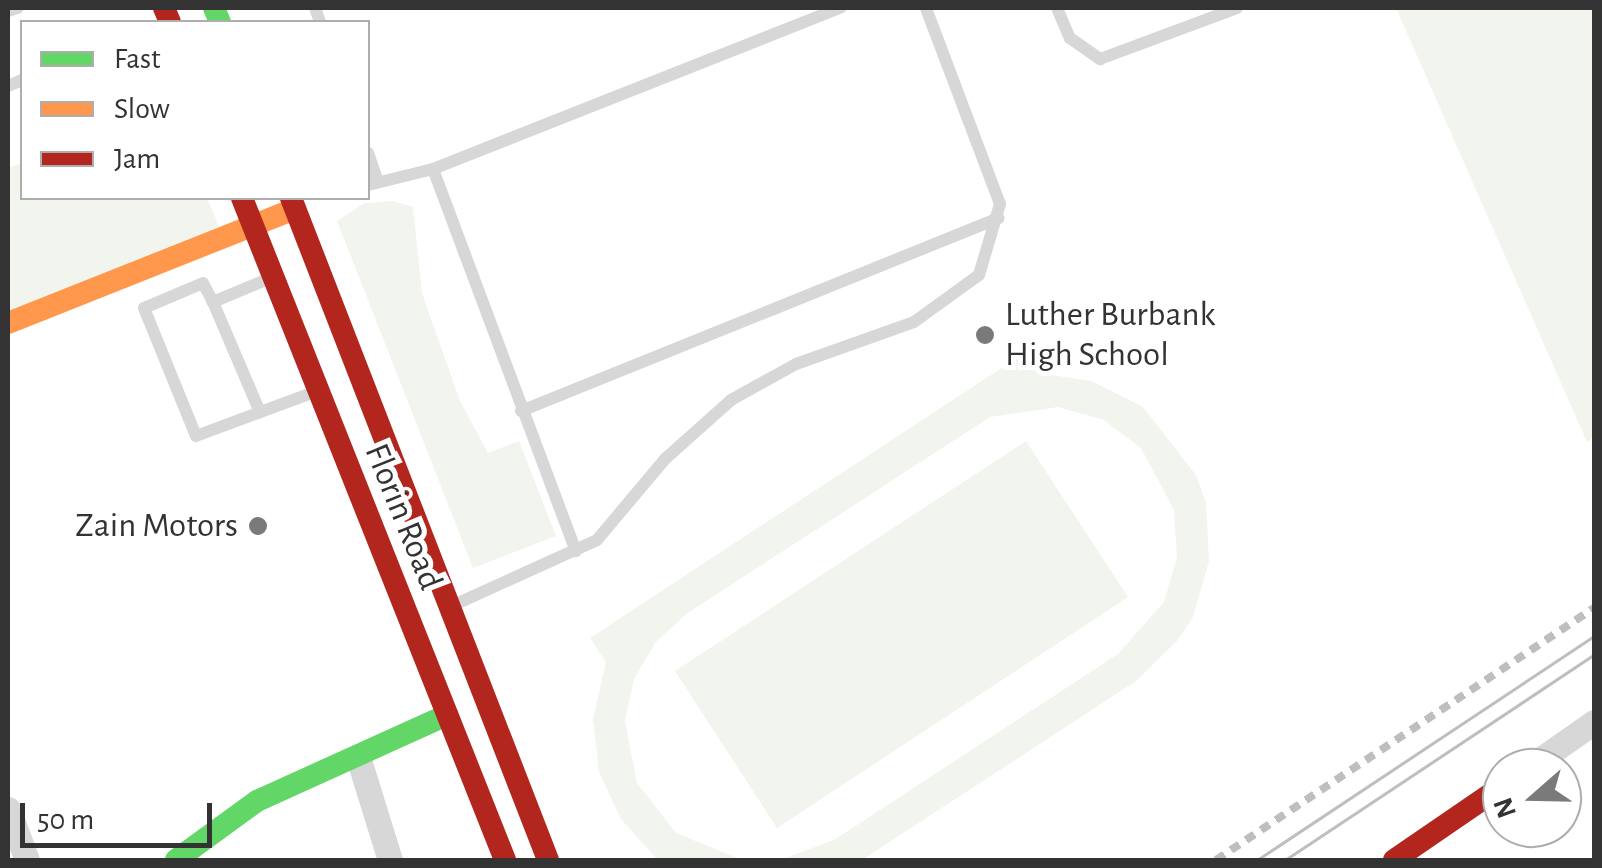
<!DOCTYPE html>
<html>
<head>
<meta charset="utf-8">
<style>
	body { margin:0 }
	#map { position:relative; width:1602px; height:868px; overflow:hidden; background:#fff; font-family:"Alegreya Sans",sans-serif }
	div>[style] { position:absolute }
	.green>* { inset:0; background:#f1f5ed }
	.lane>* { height:12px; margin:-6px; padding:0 6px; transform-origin:6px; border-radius:6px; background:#d7d7d7 }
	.street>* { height:25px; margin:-12.5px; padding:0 12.5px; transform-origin:12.5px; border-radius:12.5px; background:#d7d7d7 }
	.fast>* { height:22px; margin:-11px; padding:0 11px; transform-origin:11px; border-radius:11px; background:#63d668 }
	.slow>* { height:22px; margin:-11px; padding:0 11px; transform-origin:11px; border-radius:11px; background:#ff974d }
	.jam>* { height:22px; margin:-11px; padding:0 11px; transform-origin:11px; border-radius:11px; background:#b3261e }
	.tram>* { height:2.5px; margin:-1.25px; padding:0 1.25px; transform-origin:1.25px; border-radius:1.25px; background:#bebebe }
	.rail>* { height:8px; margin-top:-4px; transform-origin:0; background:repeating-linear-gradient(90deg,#bebebe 0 10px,transparent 0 18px) }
	.dots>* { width:28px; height:28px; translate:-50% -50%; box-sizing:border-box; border:5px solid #fff; border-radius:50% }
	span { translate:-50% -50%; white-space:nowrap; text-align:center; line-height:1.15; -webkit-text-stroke:10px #fff; paint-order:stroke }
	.poi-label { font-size:35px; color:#333 }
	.left { translate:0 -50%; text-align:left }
	.right { translate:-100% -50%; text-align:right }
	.street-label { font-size:35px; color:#333 }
	.frame { position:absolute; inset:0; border:10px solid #333; pointer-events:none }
	.legend { position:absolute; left:20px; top:20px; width:350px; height:180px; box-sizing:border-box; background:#fff; border:2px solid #adadad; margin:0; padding:12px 18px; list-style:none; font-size:30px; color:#333 }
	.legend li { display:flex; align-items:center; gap:20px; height:50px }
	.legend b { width:50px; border:2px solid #adadad }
	.north { position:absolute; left:1482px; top:748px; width:100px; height:100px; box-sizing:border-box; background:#fff; border:2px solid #adadad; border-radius:50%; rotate:250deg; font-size:28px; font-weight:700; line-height:40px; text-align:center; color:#333 }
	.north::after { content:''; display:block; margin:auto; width:35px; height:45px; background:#7a7a7a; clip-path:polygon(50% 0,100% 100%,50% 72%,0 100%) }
	.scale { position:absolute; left:20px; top:803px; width:192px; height:45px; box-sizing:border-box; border:5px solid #333; border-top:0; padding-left:12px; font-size:30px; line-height:35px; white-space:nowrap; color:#333; -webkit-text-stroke:8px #fff; paint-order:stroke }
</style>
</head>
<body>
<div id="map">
	<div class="green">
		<div style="clip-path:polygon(1396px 8px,1594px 8px,1594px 437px,1587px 442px)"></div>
		<div style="clip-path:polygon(22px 163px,22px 198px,207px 198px,219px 227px,8px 312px,8px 168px)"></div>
		<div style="clip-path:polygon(393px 201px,413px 207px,422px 293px,460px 401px,488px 453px,519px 441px,556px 536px,473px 568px,337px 221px,365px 203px)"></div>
		<div style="clip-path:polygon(1029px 350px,1044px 374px,1091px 381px,1143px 407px,1196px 475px,1206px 503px,1209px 561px,1193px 617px,1177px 641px,1136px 681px,862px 860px,780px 860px,834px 840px,1118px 654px,1164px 602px,1177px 557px,1174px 510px,1141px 448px,1104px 420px,1058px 407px,990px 417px,686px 614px,655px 643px,634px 679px,625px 721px,637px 783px,676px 833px,742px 860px,656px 858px,621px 819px,599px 772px,593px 719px,606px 662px,590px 638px)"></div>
		<div style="clip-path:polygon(1026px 441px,1128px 597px,777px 828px,675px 671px)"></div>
	</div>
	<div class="lane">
		<div style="left:315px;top:8px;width:15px;rotate:70deg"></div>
		<div style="left:1057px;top:8px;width:33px;rotate:67deg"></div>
		<div style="left:1070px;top:38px;width:37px;rotate:35deg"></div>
		<div style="left:1100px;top:59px;width:146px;rotate:-20.4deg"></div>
		<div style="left:8px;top:11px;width:10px;rotate:-17deg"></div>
		<div style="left:8px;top:86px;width:15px;rotate:-23deg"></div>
		<div style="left:368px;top:153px;width:31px;rotate:71deg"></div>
		<div style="left:433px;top:169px;width:408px;rotate:69.5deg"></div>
		<div style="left:368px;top:185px;width:67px;rotate:-13.8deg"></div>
		<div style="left:433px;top:169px;width:438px;rotate:-21.6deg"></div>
		<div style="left:268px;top:279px;width:60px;rotate:157.3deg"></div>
		<div style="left:213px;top:302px;width:21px;rotate:-118deg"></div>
		<div style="left:203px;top:283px;width:64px;rotate:157deg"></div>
		<div style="left:144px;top:308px;width:138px;rotate:67.9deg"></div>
		<div style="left:196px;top:436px;width:126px;rotate:-20.4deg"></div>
		<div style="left:213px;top:302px;width:120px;rotate:66.9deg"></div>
		<div style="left:521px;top:411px;width:515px;rotate:-21.99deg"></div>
		<div style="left:456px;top:604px;width:155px;rotate:-24.4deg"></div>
		<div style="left:597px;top:540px;width:106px;rotate:-50deg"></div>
		<div style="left:665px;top:459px;width:89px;rotate:-41.8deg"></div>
		<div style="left:731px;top:400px;width:74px;rotate:-29deg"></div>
		<div style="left:796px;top:364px;width:125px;rotate:-19.6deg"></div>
		<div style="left:914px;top:322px;width:80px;rotate:-35.9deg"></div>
		<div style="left:979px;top:275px;width:74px;rotate:-73.5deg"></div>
		<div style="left:1000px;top:204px;width:210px;rotate:-110.7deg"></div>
	</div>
	<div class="street">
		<div style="left:359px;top:760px;width:105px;rotate:72.8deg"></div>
		<div style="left:1528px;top:768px;width:80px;rotate:-34.9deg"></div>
		<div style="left:8px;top:809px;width:54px;rotate:69.6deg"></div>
	</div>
	<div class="fast">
		<div style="left:214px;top:8px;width:15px;rotate:67deg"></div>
		<div style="left:176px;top:860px;width:100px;rotate:-36.1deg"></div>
		<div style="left:257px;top:801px;width:209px;rotate:-24.4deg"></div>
	</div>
	<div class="slow">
		<div style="left:8px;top:323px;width:309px;rotate:-21.7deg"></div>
	</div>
	<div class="jam">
		<div style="left:164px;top:8px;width:15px;rotate:67deg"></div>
		<div style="left:242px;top:198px;width:712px;rotate:68.33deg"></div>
		<div style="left:291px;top:198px;width:710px;rotate:68.78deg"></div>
		<div style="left:1394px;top:860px;width:131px;rotate:-34.4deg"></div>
	</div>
	<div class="tram">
		<div style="left:1257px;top:860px;width:405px;rotate:-33.6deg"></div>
		<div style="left:1285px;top:860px;width:371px;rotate:-33.6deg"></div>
	</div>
	<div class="rail">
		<div style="left:1216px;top:860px;width:454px;rotate:-33.7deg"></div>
	</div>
	<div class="dots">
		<div style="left:985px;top:335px;background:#7a7a7a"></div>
		<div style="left:258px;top:526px;background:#7a7a7a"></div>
	</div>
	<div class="poi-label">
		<span class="left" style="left:1005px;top:335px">Luther Burbank<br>High School</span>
		<span class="right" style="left:238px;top:526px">Zain Motors</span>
	</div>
	<div class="street-label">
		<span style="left:403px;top:517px;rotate:68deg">Florin Road</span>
	</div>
	<div class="frame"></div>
	<ul class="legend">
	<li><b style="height:12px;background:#63d668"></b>Fast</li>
	<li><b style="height:12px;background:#ff974d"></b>Slow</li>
	<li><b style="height:12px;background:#b3261e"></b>Jam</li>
	</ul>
	<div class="north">N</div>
	<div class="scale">50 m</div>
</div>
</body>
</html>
